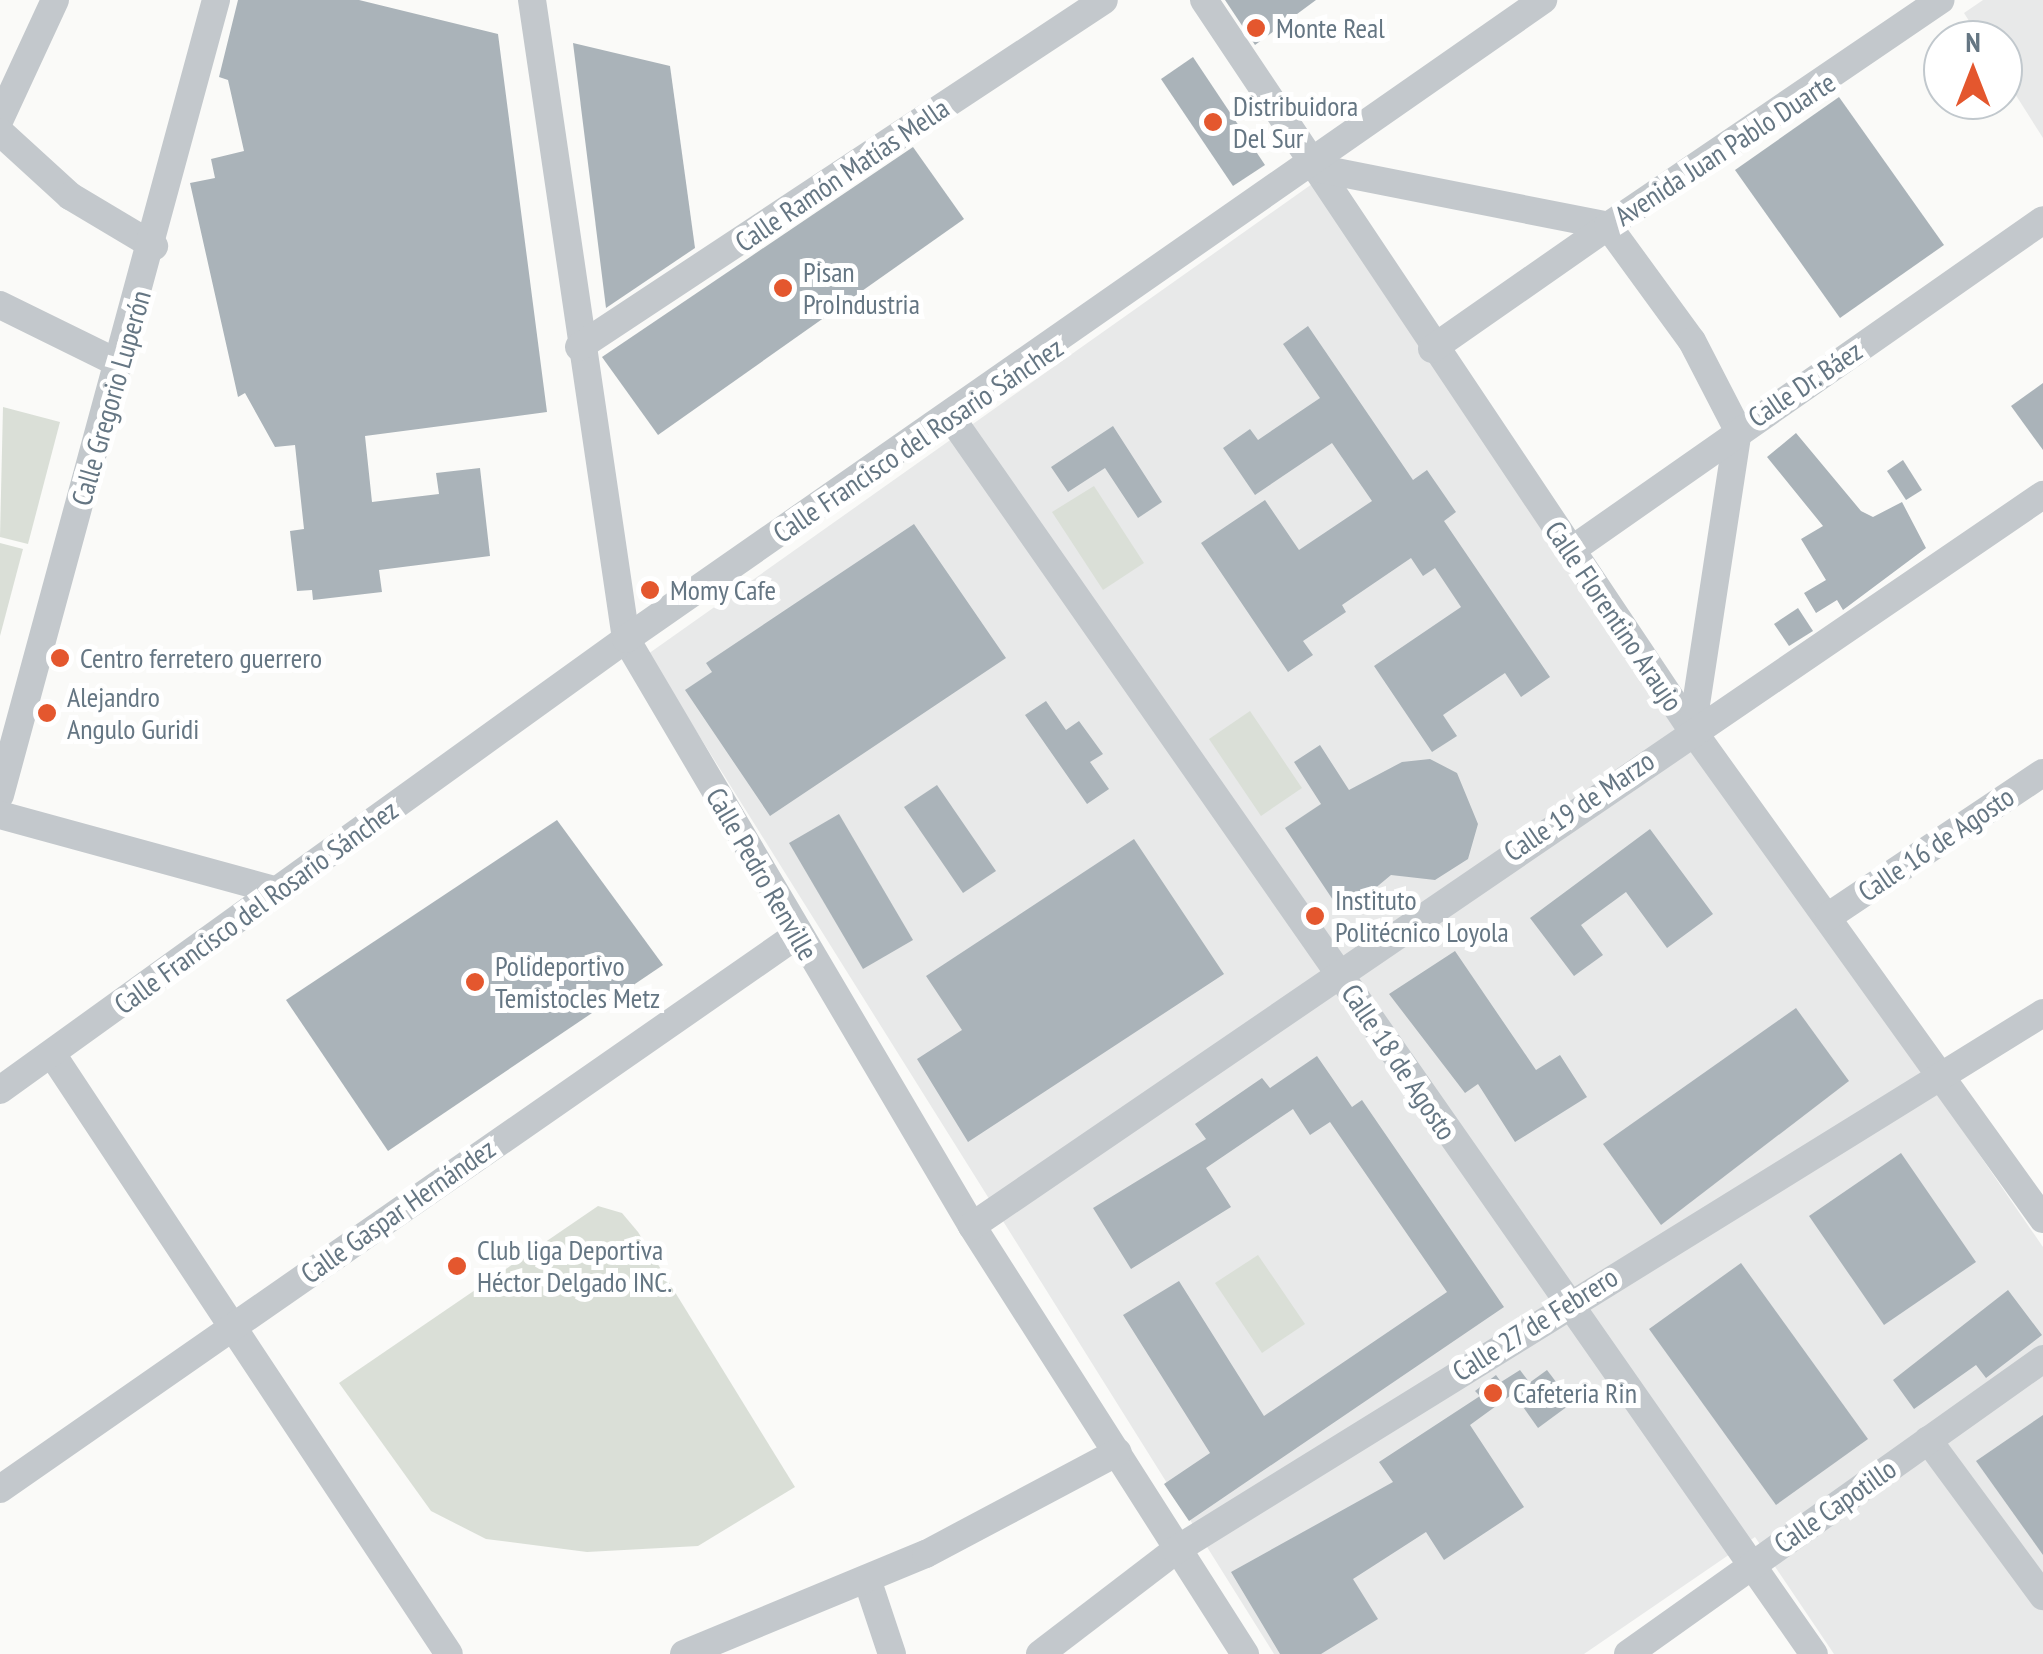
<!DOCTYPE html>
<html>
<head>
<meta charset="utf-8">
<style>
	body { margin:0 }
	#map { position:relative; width:2043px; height:1654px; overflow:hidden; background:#fafaf8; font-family:"PT Sans Narrow",sans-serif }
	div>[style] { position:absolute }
	.built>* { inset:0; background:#e8e9e9 }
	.green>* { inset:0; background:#dadfd7 }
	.building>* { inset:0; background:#aab3b9 }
	.minor>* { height:28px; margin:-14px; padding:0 14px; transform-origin:14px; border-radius:14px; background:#c3c8cc }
	.dots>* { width:28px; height:28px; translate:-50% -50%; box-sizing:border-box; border:5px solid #fff; border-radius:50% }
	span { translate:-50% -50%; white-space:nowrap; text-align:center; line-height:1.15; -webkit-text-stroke:10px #fff; paint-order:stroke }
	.poi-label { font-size:28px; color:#657683 }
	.left { translate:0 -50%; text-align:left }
	.street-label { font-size:28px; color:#657683 }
	.north { position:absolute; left:1923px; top:20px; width:100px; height:100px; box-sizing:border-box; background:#fff; border:2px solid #c1c8cd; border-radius:50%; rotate:0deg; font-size:28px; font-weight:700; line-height:40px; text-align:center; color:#657683 }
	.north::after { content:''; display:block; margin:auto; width:35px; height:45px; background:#e4572e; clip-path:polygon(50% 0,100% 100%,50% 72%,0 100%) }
</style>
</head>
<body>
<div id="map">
	<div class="built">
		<div style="clip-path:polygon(1983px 0,2043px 0,2043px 138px,2003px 75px,2003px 40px,1981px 40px,1964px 13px)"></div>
		<div style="clip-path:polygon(1312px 184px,2043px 1247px,2043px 1654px,1834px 1654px,1755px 1537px,1584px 1654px,1274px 1654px,648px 654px)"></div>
	</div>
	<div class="green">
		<div style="clip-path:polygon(3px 407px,60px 422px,28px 544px,0 537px)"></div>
		<div style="clip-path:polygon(1094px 486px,1144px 563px,1103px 590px,1052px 512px)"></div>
		<div style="clip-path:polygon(0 543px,23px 549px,0 636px)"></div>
		<div style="clip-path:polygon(1250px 711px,1302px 788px,1261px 816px,1209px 739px)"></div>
		<div style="clip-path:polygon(598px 1206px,622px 1213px,638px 1232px,795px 1487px,698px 1546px,587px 1552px,486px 1539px,431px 1511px,339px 1383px)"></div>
		<div style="clip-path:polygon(1258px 1255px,1305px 1324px,1262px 1353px,1215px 1283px)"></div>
	</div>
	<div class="building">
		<div style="clip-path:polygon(238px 0,359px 0,498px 34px,547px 412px,365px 436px,372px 502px,439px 494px,436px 473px,480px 468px,490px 556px,379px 570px,382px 592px,313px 600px,312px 590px,297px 591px,290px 531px,304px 529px,295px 445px,275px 447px,245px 393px,238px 397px,190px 183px,215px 178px,211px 159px,244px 151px,228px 80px,219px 77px)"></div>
		<div style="clip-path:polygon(1225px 0,1316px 0,1255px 45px)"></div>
		<div style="clip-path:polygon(573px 43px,670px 66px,695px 248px,606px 308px)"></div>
		<div style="clip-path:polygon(1193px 57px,1265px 165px,1233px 186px,1161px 79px)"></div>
		<div style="clip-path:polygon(1839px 97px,1944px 245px,1840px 318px,1735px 170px)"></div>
		<div style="clip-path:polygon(913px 147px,964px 219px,658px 435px,602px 357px)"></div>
		<div style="clip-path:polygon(1308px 326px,1413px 480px,1427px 470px,1456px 512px,1444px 521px,1550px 677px,1521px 697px,1505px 673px,1443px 715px,1457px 736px,1432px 752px,1374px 666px,1461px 607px,1435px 568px,1423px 576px,1411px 558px,1342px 605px,1346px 612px,1303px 641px,1313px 655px,1288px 672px,1201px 543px,1265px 500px,1299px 550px,1372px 501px,1332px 443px,1255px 495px,1223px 448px,1250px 429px,1258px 440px,1320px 398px,1283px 344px)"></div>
		<div style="clip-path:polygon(2043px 383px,2043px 450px,2011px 406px)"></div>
		<div style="clip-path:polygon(1113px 426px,1162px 502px,1138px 518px,1105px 468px,1068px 492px,1051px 467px)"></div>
		<div style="clip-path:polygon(1796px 433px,1861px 511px,1873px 517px,1902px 502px,1926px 548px,1843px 610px,1837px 600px,1816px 613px,1804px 593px,1826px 580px,1801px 539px,1823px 526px,1767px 457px)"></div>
		<div style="clip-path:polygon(1903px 460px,1922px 490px,1906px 500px,1887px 471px)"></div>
		<div style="clip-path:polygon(914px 524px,1006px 658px,770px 816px,685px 690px,712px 672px,706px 663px)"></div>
		<div style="clip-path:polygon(1798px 608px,1813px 631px,1789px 646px,1774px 624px)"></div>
		<div style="clip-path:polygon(1046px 701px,1066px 730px,1079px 721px,1103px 754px,1090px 762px,1109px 789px,1087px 804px,1025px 715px)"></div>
		<div style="clip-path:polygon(1320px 745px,1349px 790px,1402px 762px,1430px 759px,1457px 773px,1478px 824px,1468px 859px,1435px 880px,1391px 875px,1343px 915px,1285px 828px,1321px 804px,1294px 762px)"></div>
		<div style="clip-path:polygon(937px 785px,996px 871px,963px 893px,904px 807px)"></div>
		<div style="clip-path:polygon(839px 814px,913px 940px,863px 969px,789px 843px)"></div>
		<div style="clip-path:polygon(557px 820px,663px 965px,388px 1151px,286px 1000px)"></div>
		<div style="clip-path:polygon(1650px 829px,1713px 914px,1667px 948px,1626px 892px,1581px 925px,1603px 955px,1574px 976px,1530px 918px)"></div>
		<div style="clip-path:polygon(1134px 839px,1224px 974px,968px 1142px,917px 1059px,962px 1030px,926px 976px)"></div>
		<div style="clip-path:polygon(1455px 951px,1536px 1070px,1560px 1055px,1587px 1097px,1515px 1142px,1478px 1084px,1465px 1093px,1389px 994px)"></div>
		<div style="clip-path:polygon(1796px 1008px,1849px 1081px,1661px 1225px,1603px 1144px)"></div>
		<div style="clip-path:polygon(1317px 1056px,1352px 1107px,1362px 1100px,1504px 1307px,1189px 1521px,1164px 1484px,1210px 1453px,1123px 1315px,1179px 1281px,1264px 1416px,1447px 1292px,1330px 1122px,1310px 1135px,1293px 1109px,1206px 1168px,1231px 1207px,1131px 1269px,1093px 1208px,1206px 1139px,1195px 1124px,1262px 1078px,1270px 1088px)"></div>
		<div style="clip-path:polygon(1901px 1153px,1976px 1262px,1884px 1325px,1809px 1216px)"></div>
		<div style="clip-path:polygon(1741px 1263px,1868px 1439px,1776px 1505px,1649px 1329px)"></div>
		<div style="clip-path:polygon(2008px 1290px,2042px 1335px,1986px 1378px,1976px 1365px,1914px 1409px,1893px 1380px)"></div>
		<div style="clip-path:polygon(1520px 1370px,1529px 1382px,1470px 1425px,1524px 1507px,1444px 1560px,1426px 1532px,1353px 1579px,1378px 1619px,1321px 1654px,1280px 1654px,1231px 1572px,1393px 1482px,1379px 1462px,1480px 1396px,1475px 1391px,1496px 1375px,1501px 1382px)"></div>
		<div style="clip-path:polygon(1547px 1370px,1572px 1403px,1538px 1428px,1514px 1394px)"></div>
		<div style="clip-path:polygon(2043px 1415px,2043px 1555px,1976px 1461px)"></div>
	</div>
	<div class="minor">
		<div style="left:532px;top:0;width:646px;rotate:81.63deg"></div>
		<div style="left:626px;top:639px;width:681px;rotate:59.48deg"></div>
		<div style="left:972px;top:1226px;width:508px;rotate:57.47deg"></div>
		<div style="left:1204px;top:0;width:878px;rotate:56.24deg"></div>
		<div style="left:1692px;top:730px;width:602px;rotate:54.33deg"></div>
		<div style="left:0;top:119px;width:131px;rotate:-65.2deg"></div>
		<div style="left:0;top:132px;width:95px;rotate:42.4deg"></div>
		<div style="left:70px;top:196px;width:98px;rotate:30.8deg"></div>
		<div style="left:1311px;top:167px;width:303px;rotate:11.2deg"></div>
		<div style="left:1608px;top:226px;width:402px;rotate:-34.2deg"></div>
		<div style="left:0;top:305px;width:134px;rotate:26.2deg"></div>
		<div style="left:579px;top:347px;width:629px;rotate:-33.46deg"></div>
		<div style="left:1432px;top:349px;width:215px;rotate:-34.9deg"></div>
		<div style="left:1608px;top:226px;width:142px;rotate:53.9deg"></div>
		<div style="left:1692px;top:341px;width:100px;rotate:62.7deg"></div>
		<div style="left:1738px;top:430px;width:304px;rotate:98.7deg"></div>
		<div style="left:952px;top:419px;width:1506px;rotate:55.09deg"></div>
		<div style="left:1570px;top:551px;width:577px;rotate:-34.98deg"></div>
		<div style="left:0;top:795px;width:824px;rotate:-74.8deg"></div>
		<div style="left:0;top:815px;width:287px;rotate:15.3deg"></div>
		<div style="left:1829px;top:916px;width:257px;rotate:-33.8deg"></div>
		<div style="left:52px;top:1054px;width:719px;rotate:56.51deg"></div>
		<div style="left:0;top:1090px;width:772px;rotate:-35.77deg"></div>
		<div style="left:626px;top:639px;width:1118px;rotate:-34.87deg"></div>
		<div style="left:972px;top:1226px;width:1297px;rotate:-34.32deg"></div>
		<div style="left:1928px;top:1440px;width:194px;rotate:53.6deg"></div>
		<div style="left:0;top:1489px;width:971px;rotate:-34.8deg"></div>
		<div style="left:867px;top:1579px;width:79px;rotate:71.6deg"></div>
		<div style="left:684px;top:1654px;width:262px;rotate:-22.5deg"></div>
		<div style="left:926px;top:1554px;width:217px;rotate:-28deg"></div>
		<div style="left:1040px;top:1654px;width:171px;rotate:-37.4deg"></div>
		<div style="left:1176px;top:1550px;width:1020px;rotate:-31.77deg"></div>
		<div style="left:1628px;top:1654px;width:509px;rotate:-35.41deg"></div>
	</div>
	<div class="dots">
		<div style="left:1256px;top:28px;background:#e4572e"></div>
		<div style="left:1213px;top:122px;background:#e4572e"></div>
		<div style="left:783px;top:288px;background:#e4572e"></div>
		<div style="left:650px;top:590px;background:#e4572e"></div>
		<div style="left:60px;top:658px;background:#e4572e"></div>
		<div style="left:47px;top:713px;background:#e4572e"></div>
		<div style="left:1315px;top:916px;background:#e4572e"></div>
		<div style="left:475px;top:982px;background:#e4572e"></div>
		<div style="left:457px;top:1266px;background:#e4572e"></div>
		<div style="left:1493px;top:1393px;background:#e4572e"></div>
	</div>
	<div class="poi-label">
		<span class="left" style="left:1276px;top:28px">Monte Real</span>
		<span class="left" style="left:1233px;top:122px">Distribuidora<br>Del Sur</span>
		<span class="left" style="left:803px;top:288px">Pisan<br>ProIndustria</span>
		<span class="left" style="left:670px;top:590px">Momy Cafe</span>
		<span class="left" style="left:80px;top:658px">Centro ferretero guerrero</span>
		<span class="left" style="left:67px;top:713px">Alejandro<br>Angulo Guridi</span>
		<span class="left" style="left:1335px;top:916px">Instituto<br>Politécnico Loyola</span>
		<span class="left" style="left:495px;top:982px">Polideportivo<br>Temistocles Metz</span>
		<span class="left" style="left:477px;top:1266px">Club liga Deportiva<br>Héctor Delgado INC.</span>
		<span class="left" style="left:1513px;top:1393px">Cafeteria Rin</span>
	</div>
	<div class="street-label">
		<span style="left:1725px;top:149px;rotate:-33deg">Avenida Juan Pablo Duarte</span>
		<span style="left:842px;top:175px;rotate:-34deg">Calle Ramón Matías Mella</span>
		<span style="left:1805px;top:384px;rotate:-34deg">Calle Dr. Báez</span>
		<span style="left:111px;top:398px;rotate:-74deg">Calle Gregorio Luperón</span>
		<span style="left:918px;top:440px;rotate:-34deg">Calle Francisco del Rosario Sánchez</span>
		<span style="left:1614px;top:616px;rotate:56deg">Calle Florentino Araujo</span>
		<span style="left:1579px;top:806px;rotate:-34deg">Calle 19 de Marzo</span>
		<span style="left:1936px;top:844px;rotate:-34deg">Calle 16 de Agosto</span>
		<span style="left:762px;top:874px;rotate:60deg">Calle Pedro Renville</span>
		<span style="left:256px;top:907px;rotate:-36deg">Calle Francisco del Rosario Sánchez</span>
		<span style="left:1399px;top:1062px;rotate:56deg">Calle 18 de Agosto</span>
		<span style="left:398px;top:1211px;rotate:-35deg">Calle Gaspar Hernández</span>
		<span style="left:1535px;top:1324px;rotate:-32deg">Calle 27 de Febrero</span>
		<span style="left:1835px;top:1506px;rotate:-35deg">Calle Capotillo</span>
	</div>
	<div class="north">N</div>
</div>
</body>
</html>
